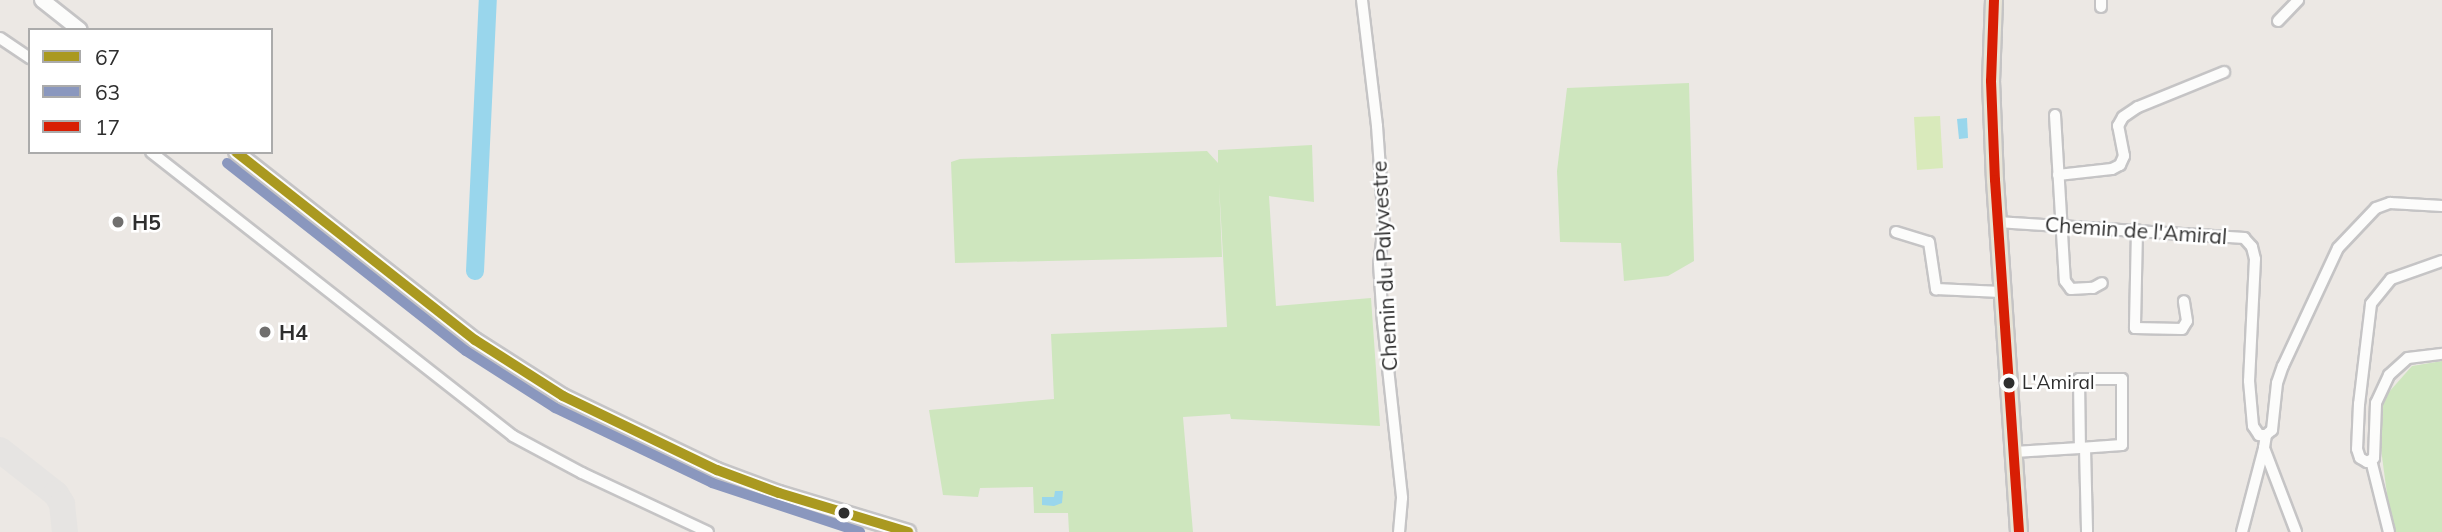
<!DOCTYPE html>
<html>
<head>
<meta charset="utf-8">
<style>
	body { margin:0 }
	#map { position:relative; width:2442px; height:532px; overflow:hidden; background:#ece8e4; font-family:Mulish,sans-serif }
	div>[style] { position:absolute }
	.green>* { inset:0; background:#cee6be }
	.pitch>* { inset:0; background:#d9eabb }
	.water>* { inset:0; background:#99d6ec }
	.river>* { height:18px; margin:-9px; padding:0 9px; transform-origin:9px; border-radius:9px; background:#99d6ec }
	.taxiway>* { height:26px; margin:-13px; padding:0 13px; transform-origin:13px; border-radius:13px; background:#e6e4e2 }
	.roads { filter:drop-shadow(2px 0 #c5c4c5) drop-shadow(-2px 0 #c5c4c5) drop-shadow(0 2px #c5c4c5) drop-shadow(0 -2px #c5c4c5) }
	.street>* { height:10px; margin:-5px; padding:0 5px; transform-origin:5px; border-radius:5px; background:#fcfcfb }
	.secondary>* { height:14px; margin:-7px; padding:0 7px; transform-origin:7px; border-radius:7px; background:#fcfcfb }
	.primary>* { height:16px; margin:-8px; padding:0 8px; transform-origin:8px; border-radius:8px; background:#e8e4d6 }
	.bus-1>* { height:10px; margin:-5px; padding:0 5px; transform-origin:5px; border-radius:5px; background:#aa9920 }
	.bus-2>* { height:10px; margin:-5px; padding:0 5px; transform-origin:5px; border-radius:5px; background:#8a97be }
	.bus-3>* { height:10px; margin:-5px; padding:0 5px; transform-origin:5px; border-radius:5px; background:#d81e04 }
	.dots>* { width:19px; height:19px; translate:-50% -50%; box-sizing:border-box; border:4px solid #fff; border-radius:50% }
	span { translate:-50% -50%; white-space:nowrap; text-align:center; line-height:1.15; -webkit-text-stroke:5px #fff; paint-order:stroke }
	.bus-label { font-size:19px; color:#2e2e2e }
	.left { translate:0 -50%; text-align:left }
	.poi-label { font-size:21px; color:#2e2e2e; font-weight:700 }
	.street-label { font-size:21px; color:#2e2e2e }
	.legend { position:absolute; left:28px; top:28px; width:245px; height:126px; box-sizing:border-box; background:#fff; border:2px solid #ababab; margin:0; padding:9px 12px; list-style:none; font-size:21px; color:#2e2e2e }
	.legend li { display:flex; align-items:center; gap:14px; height:35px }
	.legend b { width:35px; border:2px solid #ababab }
</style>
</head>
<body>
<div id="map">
	<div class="green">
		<div style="clip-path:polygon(1689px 83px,1694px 261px,1668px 276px,1624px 281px,1621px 243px,1560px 242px,1557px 171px,1567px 88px)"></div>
		<div style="clip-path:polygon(1312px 145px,1314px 202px,1269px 196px,1276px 306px,1371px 298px,1380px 426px,1231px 419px,1230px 414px,1183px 417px,1193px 532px,1069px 532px,1068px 513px,1034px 513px,1033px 487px,980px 488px,978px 497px,943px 495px,929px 410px,1054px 399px,1051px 334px,1227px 327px,1219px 184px,1222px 257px,955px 263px,951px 162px,960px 159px,1207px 151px,1218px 163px,1218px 150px)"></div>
		<div style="clip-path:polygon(2442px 361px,2442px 532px,2392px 532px,2381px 449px,2381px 401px,2412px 366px)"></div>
	</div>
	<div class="pitch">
		<div style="clip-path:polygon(1940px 116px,1943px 168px,1917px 170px,1914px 117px)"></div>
	</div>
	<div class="water">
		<div style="clip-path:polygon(1967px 118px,1968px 138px,1959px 139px,1957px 119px)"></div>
		<div style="clip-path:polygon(1055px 491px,1063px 491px,1062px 503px,1054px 506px,1042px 505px,1042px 497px,1054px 497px)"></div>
	</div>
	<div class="river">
		<div style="left:475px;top:271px;width:271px;rotate:-87.3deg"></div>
	</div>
	<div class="taxiway">
		<div style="left:0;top:450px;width:71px;rotate:38.2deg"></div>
		<div style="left:56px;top:494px;width:12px;rotate:59deg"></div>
		<div style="left:62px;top:504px;width:28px;rotate:84deg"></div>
	</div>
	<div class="roads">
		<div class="street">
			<div style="left:1362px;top:0;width:127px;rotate:83.2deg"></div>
			<div style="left:1377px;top:126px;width:99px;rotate:86deg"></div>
			<div style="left:1384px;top:225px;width:39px;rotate:97deg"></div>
			<div style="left:1379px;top:264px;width:58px;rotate:86.1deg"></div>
			<div style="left:1383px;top:322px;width:177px;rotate:83.8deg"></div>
			<div style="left:1402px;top:498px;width:34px;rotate:95deg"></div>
			<div style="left:2101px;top:0;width:7px;rotate:90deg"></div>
			<div style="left:2278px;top:21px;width:29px;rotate:-46deg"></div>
			<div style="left:0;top:38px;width:36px;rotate:34deg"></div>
			<div style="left:2055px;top:115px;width:166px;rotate:86.6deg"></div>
			<div style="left:2065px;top:281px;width:10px;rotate:53deg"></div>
			<div style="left:2071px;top:289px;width:22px;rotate:-3deg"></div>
			<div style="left:2093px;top:288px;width:10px;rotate:-29deg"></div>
			<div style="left:151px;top:152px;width:460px;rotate:38.1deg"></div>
			<div style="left:513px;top:436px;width:78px;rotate:28.2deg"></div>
			<div style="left:582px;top:473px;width:139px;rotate:25.1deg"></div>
			<div style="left:2058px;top:175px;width:54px;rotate:-6.3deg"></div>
			<div style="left:2112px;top:169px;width:9px;rotate:-27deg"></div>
			<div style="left:2120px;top:165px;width:10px;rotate:-66deg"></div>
			<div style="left:2124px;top:156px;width:31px;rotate:-101deg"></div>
			<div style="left:2118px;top:126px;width:10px;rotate:-61deg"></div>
			<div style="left:2123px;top:117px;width:18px;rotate:-34deg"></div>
			<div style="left:2138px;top:107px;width:93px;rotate:-22.1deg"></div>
			<div style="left:1997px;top:222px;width:248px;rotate:3.7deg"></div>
			<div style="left:2244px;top:238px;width:12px;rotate:48deg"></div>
			<div style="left:2252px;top:247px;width:12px;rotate:76deg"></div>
			<div style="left:2255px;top:259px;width:122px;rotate:92.8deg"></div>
			<div style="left:2249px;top:381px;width:45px;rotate:84.9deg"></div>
			<div style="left:2253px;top:426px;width:11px;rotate:56deg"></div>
			<div style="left:2259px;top:435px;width:7px"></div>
			<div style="left:2266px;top:435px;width:8px;rotate:-40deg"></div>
			<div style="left:2272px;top:430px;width:47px;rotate:-83.9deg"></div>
			<div style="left:2277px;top:383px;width:18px;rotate:-71deg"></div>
			<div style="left:2283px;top:366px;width:130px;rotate:-65deg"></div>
			<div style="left:2338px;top:248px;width:55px;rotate:-46.5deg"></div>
			<div style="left:2376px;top:208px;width:15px;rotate:-20deg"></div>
			<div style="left:2390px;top:203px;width:52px;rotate:3.3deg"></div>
			<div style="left:2137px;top:230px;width:98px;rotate:91.2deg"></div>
			<div style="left:2135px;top:328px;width:47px;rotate:1.2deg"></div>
			<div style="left:2182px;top:329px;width:9px;rotate:-58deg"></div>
			<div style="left:2187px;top:321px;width:20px;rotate:-99deg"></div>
			<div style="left:1896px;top:232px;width:34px;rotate:17deg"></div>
			<div style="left:1929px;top:242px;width:48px;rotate:81.5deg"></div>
			<div style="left:1936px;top:289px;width:65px;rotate:2.6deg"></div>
			<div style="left:2442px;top:261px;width:54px;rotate:160.6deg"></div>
			<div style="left:2391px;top:279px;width:32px;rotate:129deg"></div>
			<div style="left:2371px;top:304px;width:101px;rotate:96.8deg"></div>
			<div style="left:2359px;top:404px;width:45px;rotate:92.5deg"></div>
			<div style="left:2357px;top:449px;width:9px;rotate:72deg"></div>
			<div style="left:2360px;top:458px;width:8px;rotate:30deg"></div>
			<div style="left:2367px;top:462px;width:8px;rotate:-30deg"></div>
			<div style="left:2374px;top:458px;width:55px;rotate:-87.9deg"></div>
			<div style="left:2376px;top:403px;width:31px;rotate:-65deg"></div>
			<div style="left:2389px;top:375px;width:25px;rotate:-42deg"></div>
			<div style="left:2408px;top:358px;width:34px;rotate:-7deg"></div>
			<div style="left:2266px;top:435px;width:13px;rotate:99deg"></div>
			<div style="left:2264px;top:448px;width:90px;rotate:69.1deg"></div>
			<div style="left:2085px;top:448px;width:84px;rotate:88.6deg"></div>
			<div style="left:2014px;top:452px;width:66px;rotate:-3.5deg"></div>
			<div style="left:2080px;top:448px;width:42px;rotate:-4.1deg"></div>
			<div style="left:2122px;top:445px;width:66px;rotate:-90deg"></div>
			<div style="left:2122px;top:379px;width:43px;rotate:180deg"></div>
			<div style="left:2079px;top:379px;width:69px;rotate:89.2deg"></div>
			<div style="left:2371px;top:460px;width:74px;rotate:76deg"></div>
			<div style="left:2242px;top:532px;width:87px;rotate:-75.3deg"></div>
		</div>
		<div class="secondary">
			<div style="left:42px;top:0;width:48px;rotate:38.3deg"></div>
			<div style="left:236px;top:152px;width:304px;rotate:38.2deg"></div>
			<div style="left:475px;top:340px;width:104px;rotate:32.5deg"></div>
			<div style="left:563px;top:396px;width:171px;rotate:25.7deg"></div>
			<div style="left:717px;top:470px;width:66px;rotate:20.4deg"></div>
			<div style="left:779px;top:493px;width:135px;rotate:16.8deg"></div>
		</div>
		<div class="primary">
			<div style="left:1994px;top:0;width:81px;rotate:92.1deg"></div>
			<div style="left:1991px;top:81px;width:99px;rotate:87.7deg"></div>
			<div style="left:1995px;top:180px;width:353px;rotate:86.1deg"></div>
		</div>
	</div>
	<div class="bus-1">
		<div style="left:236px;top:152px;width:304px;rotate:38.2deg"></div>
		<div style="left:475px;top:340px;width:104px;rotate:32.5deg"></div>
		<div style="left:563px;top:396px;width:171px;rotate:25.7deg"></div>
		<div style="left:717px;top:470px;width:66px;rotate:20.4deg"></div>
		<div style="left:779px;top:493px;width:135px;rotate:16.8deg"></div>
	</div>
	<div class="bus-2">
		<div style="left:227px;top:163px;width:304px;rotate:38.2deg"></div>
		<div style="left:466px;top:351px;width:106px;rotate:32.6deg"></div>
		<div style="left:555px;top:408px;width:174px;rotate:25.5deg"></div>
		<div style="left:712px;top:483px;width:156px;rotate:18.3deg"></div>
	</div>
	<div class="bus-3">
		<div style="left:1994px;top:0;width:81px;rotate:92.1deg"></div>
		<div style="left:1991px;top:81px;width:99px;rotate:87.7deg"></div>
		<div style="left:1995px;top:180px;width:353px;rotate:86.1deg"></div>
	</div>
	<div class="dots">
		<div style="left:118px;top:222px;background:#706f6e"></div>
		<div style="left:265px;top:332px;background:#706f6e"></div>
		<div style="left:2009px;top:383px;background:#2e2e2e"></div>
		<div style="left:844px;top:513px;background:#2e2e2e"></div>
	</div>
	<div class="bus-label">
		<span class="left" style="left:2022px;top:383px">L'Amiral</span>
	</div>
	<div class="poi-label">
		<span class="left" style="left:132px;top:222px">H5</span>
		<span class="left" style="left:279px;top:332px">H4</span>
	</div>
	<div class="street-label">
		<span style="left:2136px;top:230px;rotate:4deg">Chemin de l'Amiral</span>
		<span style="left:1384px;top:266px;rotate:-93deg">Chemin du Palyvestre</span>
	</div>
	<ul class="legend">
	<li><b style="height:9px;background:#aa9920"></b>67</li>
	<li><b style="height:9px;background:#8a97be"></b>63</li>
	<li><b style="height:9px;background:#d81e04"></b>17</li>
	</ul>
</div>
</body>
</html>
